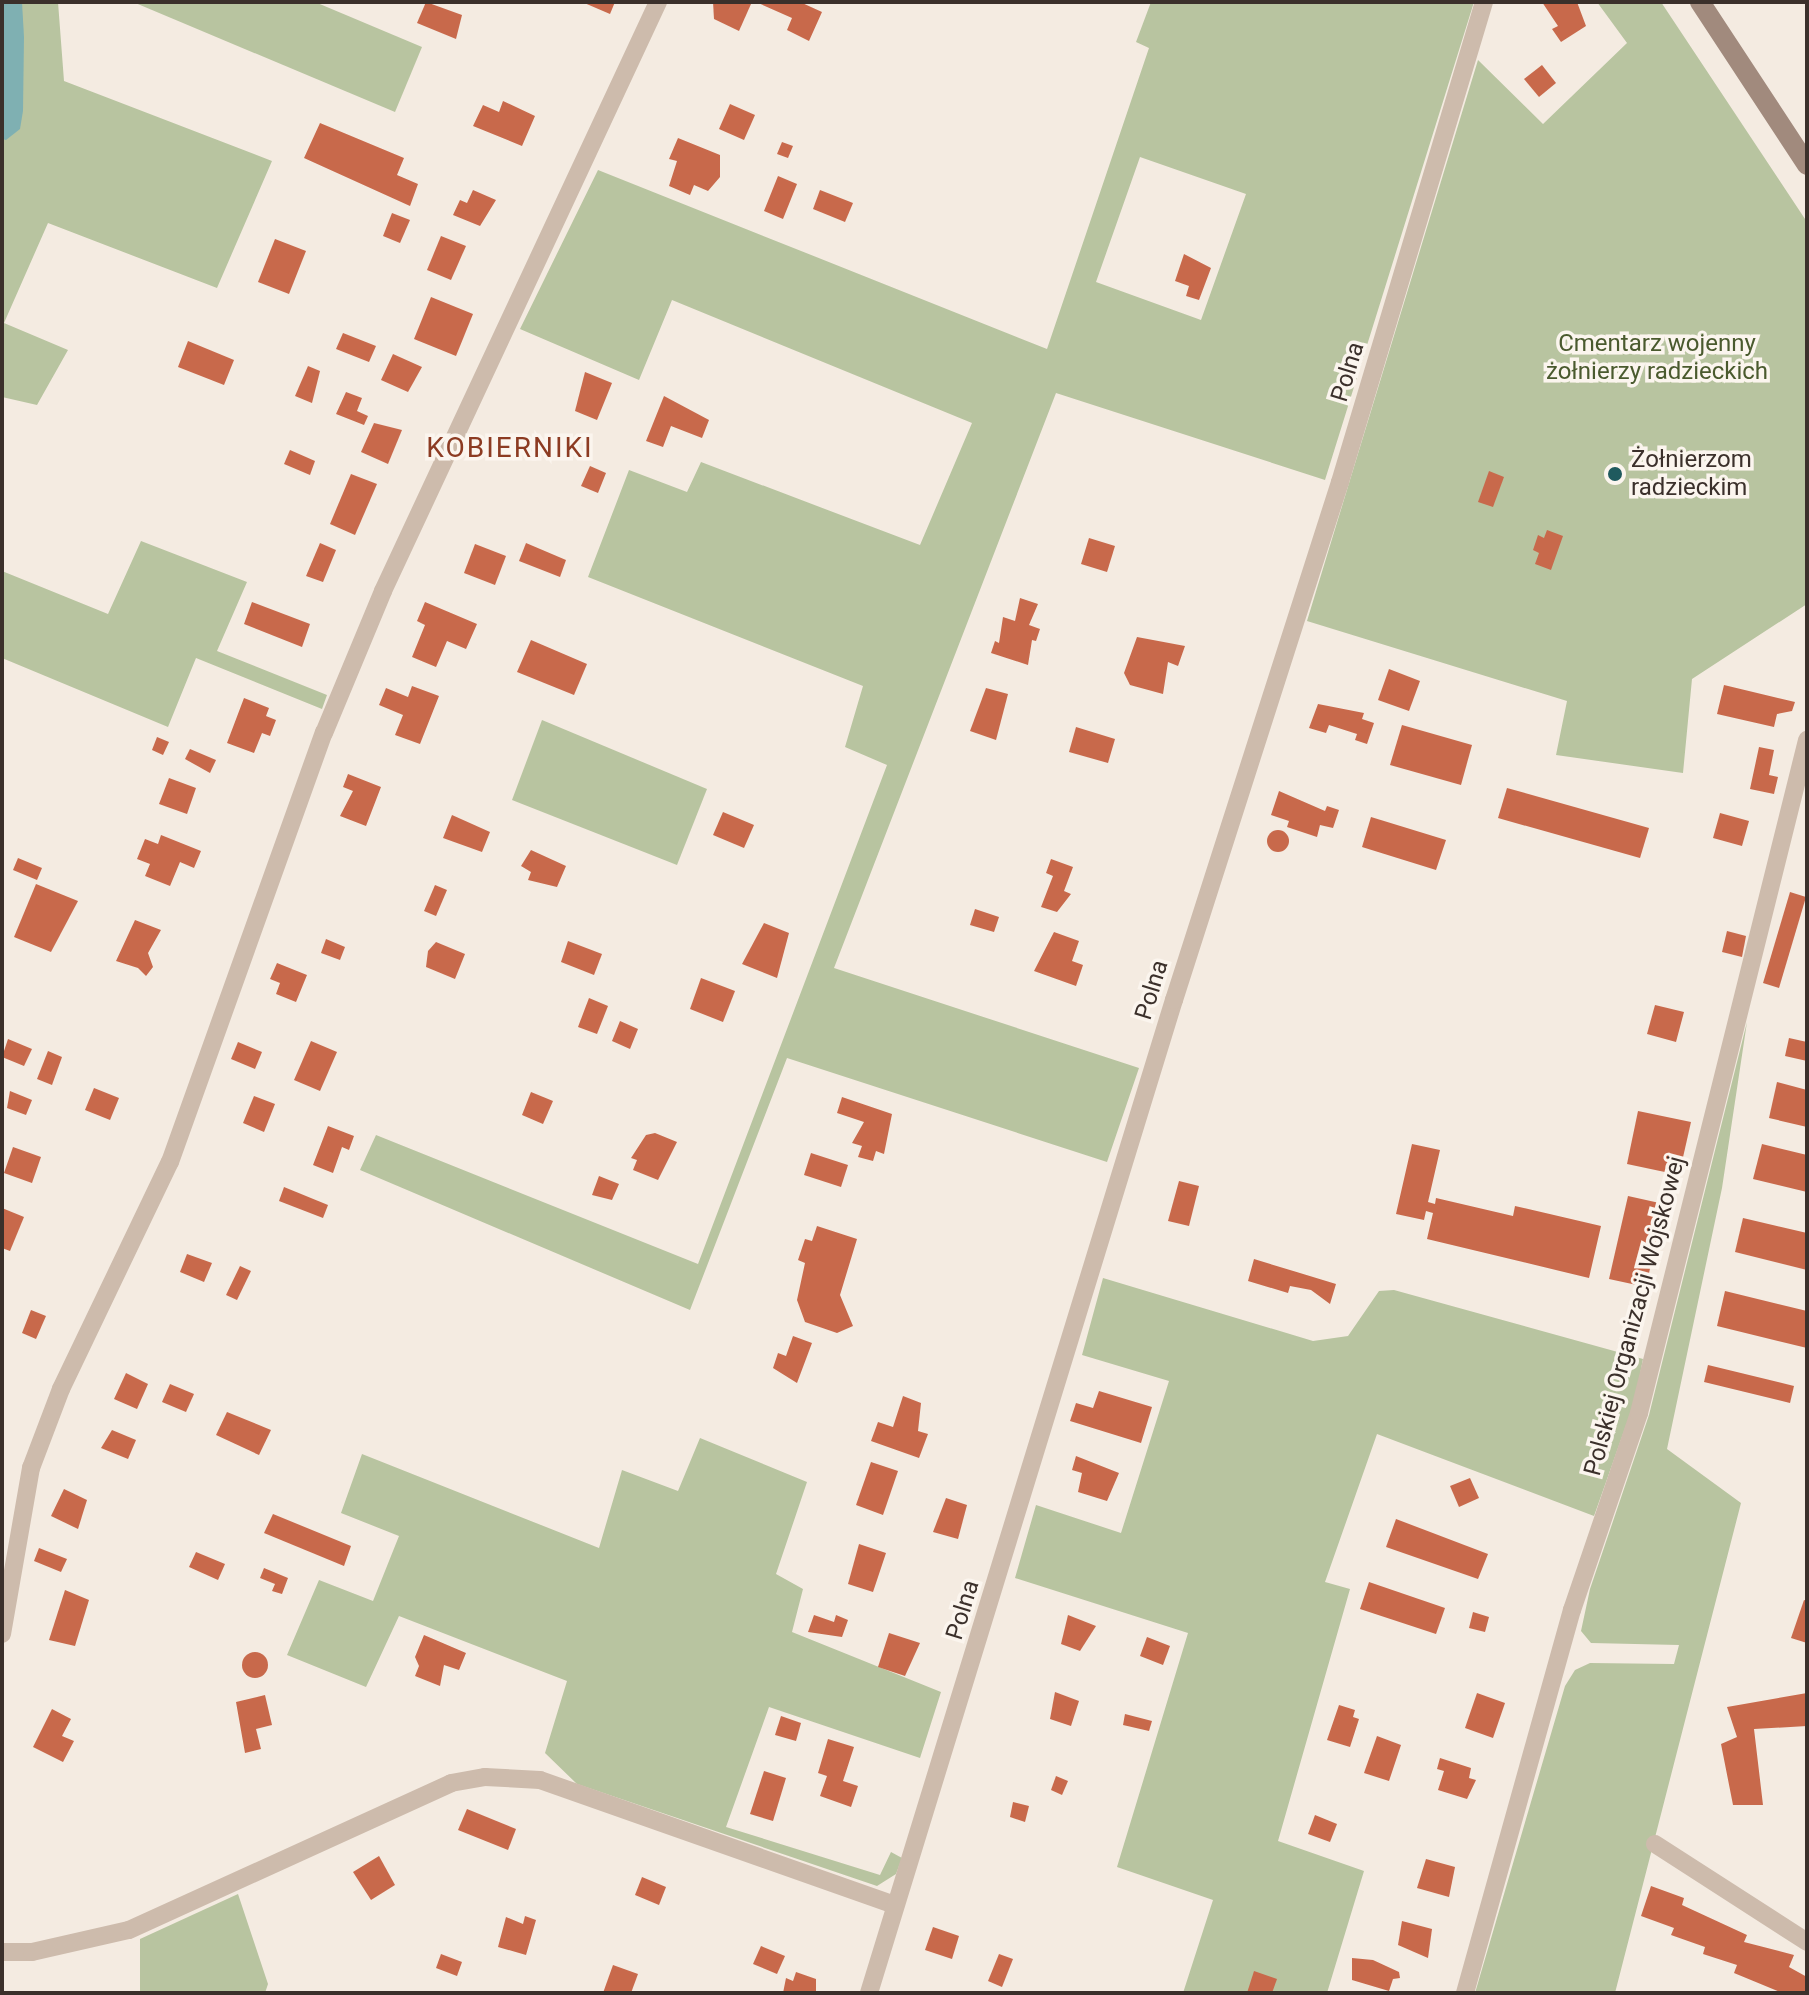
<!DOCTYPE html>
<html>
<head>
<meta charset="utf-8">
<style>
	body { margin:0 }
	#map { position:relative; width:1809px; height:1995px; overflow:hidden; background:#f4ebe1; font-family:Roboto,sans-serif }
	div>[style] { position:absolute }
	.green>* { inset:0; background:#b8c4a0 }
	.water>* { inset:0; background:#7fb0b2 }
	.building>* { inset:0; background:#c8694b }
	.round { border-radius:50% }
	.street>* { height:18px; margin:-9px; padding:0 9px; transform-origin:9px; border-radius:9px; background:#cdbbac }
	.secondary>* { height:20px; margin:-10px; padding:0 10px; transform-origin:10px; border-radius:10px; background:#a18a7d }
	.dots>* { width:22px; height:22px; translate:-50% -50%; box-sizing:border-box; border:4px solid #fbf5ee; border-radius:50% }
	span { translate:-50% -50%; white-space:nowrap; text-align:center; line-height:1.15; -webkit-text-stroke:7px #fbf5ee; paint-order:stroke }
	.park-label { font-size:24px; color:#4a5a2e }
	.street-label { font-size:24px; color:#3b302b }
	.poi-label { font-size:24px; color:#3b302b }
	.left { translate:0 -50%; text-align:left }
	.quarter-label { font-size:28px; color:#8c3b22; letter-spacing:2px }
	.frame { position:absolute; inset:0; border:4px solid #3b302b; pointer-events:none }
</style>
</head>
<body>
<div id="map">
	<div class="green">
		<div style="clip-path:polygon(2px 2px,58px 2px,64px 81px,272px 161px,217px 288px,48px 223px,4px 323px,68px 350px,37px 405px,2px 397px)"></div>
		<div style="clip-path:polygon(133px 2px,315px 2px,422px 47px,395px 112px)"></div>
		<div style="clip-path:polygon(evenodd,1151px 2px,1474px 2px,1325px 480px,1056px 393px,834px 968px,1139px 1068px,1107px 1162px,787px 1058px,690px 1310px,360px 1170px,376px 1135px,698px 1264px,887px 765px,845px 747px,863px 686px,588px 577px,629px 470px,687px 492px,701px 462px,920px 545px,972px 423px,672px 300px,639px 380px,520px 329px,598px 170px,1047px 349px,1149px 48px,1136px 42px,1151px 2px,1140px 157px,1246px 194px,1201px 320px,1096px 282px,1140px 157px)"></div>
		<div style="clip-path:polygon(1597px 2px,1661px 2px,1807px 222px,1807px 604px,1692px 679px,1683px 773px,1556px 755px,1567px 701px,1307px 621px,1478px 60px,1543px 124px,1627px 43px)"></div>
		<div style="clip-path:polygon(141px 541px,247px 582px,217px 651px,327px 695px,322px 709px,196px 658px,168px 727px,2px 658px,2px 571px,108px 614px)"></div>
		<div style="clip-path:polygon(542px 720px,707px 789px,677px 865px,512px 800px)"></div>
		<div style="clip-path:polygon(1747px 1022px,1722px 1188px,1667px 1449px,1741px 1503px,1615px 1993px,1475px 1993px,1565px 1686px,1575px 1670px,1590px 1663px,1674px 1664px,1679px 1645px,1591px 1643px,1581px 1631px,1590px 1589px,1649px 1415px)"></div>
		<div style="clip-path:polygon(1103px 1278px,1313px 1341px,1348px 1336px,1379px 1291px,1394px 1290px,1643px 1359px,1635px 1400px,1594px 1516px,1377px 1434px,1325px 1582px,1350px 1589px,1278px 1841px,1364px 1871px,1327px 1993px,1183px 1993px,1213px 1900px,1117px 1867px,1188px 1633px,1015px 1578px,1036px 1505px,1121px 1533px,1169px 1381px,1082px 1355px)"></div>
		<div style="clip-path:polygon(700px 1438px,807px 1482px,776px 1574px,803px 1589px,792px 1632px,941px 1692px,920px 1758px,769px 1707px,726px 1827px,880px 1875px,891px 1852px,902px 1858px,896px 1874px,877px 1886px,577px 1784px,545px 1753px,567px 1681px,399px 1616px,366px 1687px,287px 1655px,319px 1580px,373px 1601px,399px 1536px,341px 1513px,362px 1454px,599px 1548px,622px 1470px,678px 1491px)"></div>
		<div style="clip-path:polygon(238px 1894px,268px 1984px,265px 1993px,140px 1993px,140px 1939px)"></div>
	</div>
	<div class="water">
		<div style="clip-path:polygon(2px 2px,22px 2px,24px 37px,23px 111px,20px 129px,6px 140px,2px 139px)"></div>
	</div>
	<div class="building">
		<div style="clip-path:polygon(426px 2px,462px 15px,456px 39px,417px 23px)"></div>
		<div style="clip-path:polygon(582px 2px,615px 2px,610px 14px)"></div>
		<div style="clip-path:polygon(713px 2px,751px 4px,739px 31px,714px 19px)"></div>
		<div style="clip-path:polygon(756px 2px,800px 2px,822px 12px,809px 41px,787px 30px,792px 18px)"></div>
		<div style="clip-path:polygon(1542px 2px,1577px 2px,1586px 26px,1561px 42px,1552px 29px,1558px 26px)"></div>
		<div style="clip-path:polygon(1542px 65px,1556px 83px,1539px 97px,1524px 79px)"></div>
		<div style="clip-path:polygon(503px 101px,535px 116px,522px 146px,473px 126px,483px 105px,499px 112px)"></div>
		<div style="clip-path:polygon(730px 104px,755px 115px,744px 140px,719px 129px)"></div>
		<div style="clip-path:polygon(320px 123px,404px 158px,397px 175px,418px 184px,410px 206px,304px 158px)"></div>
		<div style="clip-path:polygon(678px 138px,720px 155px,720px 177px,708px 191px,694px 185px,690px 195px,669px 186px,677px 161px,669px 159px)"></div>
		<div style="clip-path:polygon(782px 142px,793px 146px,788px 158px,777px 154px)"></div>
		<div style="clip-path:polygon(778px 176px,797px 184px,783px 219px,764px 211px)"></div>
		<div style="clip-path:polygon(473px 190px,496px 200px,480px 226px,453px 215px,460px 200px,467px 203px)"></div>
		<div style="clip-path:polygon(820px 190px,853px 203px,845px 222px,813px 209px)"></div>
		<div style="clip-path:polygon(392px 213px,410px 220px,400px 243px,383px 236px)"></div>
		<div style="clip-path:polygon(441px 236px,466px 246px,451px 280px,427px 270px)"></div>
		<div style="clip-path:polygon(275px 239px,306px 251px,289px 294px,258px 282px)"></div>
		<div style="clip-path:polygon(1184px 254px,1211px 268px,1199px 300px,1186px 296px,1189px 286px,1175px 281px)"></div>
		<div style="clip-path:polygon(431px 297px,473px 314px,456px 356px,414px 339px)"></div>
		<div style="clip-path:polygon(343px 333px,376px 346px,369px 362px,336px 349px)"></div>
		<div style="clip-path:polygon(188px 341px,234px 360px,224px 385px,178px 367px)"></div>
		<div style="clip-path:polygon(393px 354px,422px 367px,408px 392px,381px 380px)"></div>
		<div style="clip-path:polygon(308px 366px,320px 371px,312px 403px,295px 396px)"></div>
		<div style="clip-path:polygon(585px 372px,612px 383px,597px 420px,575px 411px)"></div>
		<div style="clip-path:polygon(346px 392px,362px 398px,357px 411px,368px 416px,364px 425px,336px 414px)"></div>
		<div style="clip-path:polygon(664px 396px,709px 420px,702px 438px,671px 426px,663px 447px,646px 441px)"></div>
		<div style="clip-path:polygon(374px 423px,402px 430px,388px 464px,361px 452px)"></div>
		<div style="clip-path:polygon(290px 450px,315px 461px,310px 475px,284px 464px)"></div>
		<div style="clip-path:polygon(590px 466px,606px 473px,598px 493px,581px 486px)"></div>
		<div style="clip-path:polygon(1489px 471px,1504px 477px,1493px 507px,1478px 502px)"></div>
		<div style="clip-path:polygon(351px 474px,377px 484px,355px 535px,330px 524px)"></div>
		<div style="clip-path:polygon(1547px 530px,1563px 536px,1551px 570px,1535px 564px,1539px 553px,1533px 550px,1538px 535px,1544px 538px)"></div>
		<div style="clip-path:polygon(1089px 538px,1115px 546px,1107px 572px,1081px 564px)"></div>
		<div style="clip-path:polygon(320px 543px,336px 550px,323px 582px,306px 576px)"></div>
		<div style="clip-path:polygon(526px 543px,566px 560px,560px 577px,519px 561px)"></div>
		<div style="clip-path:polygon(475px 544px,506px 556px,495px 585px,464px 573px)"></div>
		<div style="clip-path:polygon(1020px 598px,1038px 604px,1029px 625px,1040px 629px,1036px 641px,1032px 640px,1028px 665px,991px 653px,995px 641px,999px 643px,1003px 617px,1015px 621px)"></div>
		<div style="clip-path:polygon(252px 602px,310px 624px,302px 647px,244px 624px)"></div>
		<div style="clip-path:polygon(425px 602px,477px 624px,466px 649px,447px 641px,436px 667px,412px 657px,425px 625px,417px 621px)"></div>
		<div style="clip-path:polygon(1137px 637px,1185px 646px,1178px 666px,1168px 662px,1163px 694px,1130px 685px,1124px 673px)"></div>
		<div style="clip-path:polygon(531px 640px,587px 664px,574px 695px,517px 672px)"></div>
		<div style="clip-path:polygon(1389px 669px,1420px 681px,1409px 711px,1378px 700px)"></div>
		<div style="clip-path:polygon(1724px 685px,1795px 702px,1792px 711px,1777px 714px,1774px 727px,1717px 714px)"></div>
		<div style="clip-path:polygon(412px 686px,439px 696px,420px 744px,395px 735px,403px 715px,379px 705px,386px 688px,408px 697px)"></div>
		<div style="clip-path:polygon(986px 688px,1008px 694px,996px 740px,970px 731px)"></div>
		<div style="clip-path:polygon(244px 698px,269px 708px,266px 716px,276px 720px,270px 736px,262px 733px,254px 753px,227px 743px)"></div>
		<div style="clip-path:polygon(1318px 704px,1364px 713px,1362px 719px,1374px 723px,1367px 744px,1355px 740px,1357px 734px,1329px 725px,1326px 733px,1309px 728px)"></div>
		<div style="clip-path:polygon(1402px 725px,1472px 745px,1461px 785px,1390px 765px)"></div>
		<div style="clip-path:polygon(1076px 727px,1115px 739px,1108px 763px,1069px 752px)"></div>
		<div style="clip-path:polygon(157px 737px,169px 742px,163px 755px,152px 750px)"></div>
		<div style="clip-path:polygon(1759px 747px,1774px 750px,1769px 775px,1778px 777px,1774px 794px,1750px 789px)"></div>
		<div style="clip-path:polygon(190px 749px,216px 760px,210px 773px,185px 759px)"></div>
		<div style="clip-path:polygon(348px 774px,381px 787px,366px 826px,340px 816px,353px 791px,343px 787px)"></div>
		<div style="clip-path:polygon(169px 778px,196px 788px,187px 814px,159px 804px)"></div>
		<div style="clip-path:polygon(1507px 788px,1649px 828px,1640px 858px,1498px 818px)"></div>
		<div style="clip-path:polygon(1279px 791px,1325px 811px,1327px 806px,1339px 810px,1333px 828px,1320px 825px,1317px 837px,1287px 827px,1289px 821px,1271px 815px)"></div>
		<div style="clip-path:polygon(723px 812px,754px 825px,744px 848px,713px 835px)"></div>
		<div style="clip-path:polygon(1720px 813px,1749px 821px,1742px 846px,1713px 838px)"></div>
		<div style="clip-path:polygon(452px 815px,490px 832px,482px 852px,443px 838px)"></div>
		<div style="clip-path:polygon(1371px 817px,1446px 840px,1436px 870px,1362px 847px)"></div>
		<div class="round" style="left:1267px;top:830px;width:22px;height:22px"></div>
		<div style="clip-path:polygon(161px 835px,201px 851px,194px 868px,180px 862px,170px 886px,145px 876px,150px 864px,137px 859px,145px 839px,158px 844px)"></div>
		<div style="clip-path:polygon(531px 850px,566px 866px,557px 887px,528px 880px,531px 872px,521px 866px)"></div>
		<div style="clip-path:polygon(18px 858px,42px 868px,37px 880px,13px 870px)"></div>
		<div style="clip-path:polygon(1051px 859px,1073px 867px,1064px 891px,1071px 894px,1057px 912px,1041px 907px,1053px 876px,1046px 873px)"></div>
		<div style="clip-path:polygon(36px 884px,78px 901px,51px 952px,14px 937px)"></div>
		<div style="clip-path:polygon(435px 885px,447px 890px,436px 916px,424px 911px)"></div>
		<div style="clip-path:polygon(1790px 892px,1806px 897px,1779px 988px,1763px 983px)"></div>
		<div style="clip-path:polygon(975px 909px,999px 917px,994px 932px,970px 925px)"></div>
		<div style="clip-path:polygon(135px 920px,161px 930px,148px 953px,153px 967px,146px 976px,138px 968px,116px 961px)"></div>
		<div style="clip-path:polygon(764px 923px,789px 933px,777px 978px,742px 964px)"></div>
		<div style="clip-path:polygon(1727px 931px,1746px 936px,1742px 957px,1722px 952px)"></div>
		<div style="clip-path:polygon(1054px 932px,1079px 941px,1072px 961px,1083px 965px,1076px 986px,1034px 971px)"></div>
		<div style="clip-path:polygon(326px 939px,345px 947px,340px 960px,321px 953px)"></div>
		<div style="clip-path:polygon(568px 941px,602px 954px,594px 975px,561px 962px)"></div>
		<div style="clip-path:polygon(436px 942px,465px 954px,455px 979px,426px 967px,428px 951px)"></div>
		<div style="clip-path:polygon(277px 963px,307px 975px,296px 1002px,276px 994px,280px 983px,270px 979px)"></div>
		<div style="clip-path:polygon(701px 978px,735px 991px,723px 1022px,690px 1009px)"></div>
		<div style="clip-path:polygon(589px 998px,608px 1006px,597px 1034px,578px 1027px)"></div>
		<div style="clip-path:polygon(1655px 1005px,1684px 1012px,1676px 1042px,1647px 1034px)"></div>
		<div style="clip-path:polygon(620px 1021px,638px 1029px,630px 1049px,612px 1041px)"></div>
		<div style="clip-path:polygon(1789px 1038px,1807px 1042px,1807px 1061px,1785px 1056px)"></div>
		<div style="clip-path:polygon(8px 1039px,32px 1049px,24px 1066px,2px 1057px)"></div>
		<div style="clip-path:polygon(311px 1041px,337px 1052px,320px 1091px,294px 1080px)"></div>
		<div style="clip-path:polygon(238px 1042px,262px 1052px,255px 1069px,231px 1059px)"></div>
		<div style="clip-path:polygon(48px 1051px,62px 1057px,52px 1085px,37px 1079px)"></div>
		<div style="clip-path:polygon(1777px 1082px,1807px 1090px,1807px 1127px,1769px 1118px)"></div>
		<div style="clip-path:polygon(94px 1088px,119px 1098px,110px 1120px,85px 1110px)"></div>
		<div style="clip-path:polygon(10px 1091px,32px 1100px,26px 1115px,7px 1108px)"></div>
		<div style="clip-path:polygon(531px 1092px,553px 1101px,543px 1124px,522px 1115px)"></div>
		<div style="clip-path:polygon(254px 1096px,275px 1104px,264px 1132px,243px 1123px)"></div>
		<div style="clip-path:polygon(842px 1097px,892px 1114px,884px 1154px,876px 1151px,873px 1161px,858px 1157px,862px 1146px,852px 1143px,864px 1122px,837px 1113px)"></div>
		<div style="clip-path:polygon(1638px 1111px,1691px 1122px,1679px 1175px,1627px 1164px)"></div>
		<div style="clip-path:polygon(328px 1126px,354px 1136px,349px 1150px,342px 1147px,333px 1173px,313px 1165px)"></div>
		<div style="clip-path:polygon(655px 1133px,677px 1142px,658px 1180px,633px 1170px,637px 1160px,631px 1158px,646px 1135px)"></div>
		<div style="clip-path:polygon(1412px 1144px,1440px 1150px,1428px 1202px,1435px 1204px,1436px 1198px,1513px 1216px,1515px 1206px,1601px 1226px,1589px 1278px,1427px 1239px,1433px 1213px,1426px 1211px,1424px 1220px,1396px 1214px)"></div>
		<div style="clip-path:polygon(1762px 1144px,1807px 1155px,1807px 1192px,1753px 1179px)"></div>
		<div style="clip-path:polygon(13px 1147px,41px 1157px,32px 1183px,4px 1173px)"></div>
		<div style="clip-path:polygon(811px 1153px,848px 1165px,841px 1187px,804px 1175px)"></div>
		<div style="clip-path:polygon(599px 1176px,619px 1184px,612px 1200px,592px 1195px)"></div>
		<div style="clip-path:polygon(1179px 1181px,1199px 1186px,1189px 1226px,1168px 1221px)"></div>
		<div style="clip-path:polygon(284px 1187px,328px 1205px,323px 1218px,279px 1201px)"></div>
		<div style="clip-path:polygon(1628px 1196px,1664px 1204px,1646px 1287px,1609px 1279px)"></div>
		<div style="clip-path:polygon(2px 1208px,24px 1217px,10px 1251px,2px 1248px)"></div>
		<div style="clip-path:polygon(1743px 1218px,1807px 1233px,1807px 1270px,1735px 1252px)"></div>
		<div style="clip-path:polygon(817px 1226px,857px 1239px,840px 1295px,853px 1326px,837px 1333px,805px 1322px,797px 1300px,805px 1263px,798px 1260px,805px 1239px,812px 1241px)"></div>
		<div style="clip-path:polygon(187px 1254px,212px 1263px,204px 1282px,180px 1272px)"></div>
		<div style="clip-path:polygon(1254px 1259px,1336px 1284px,1330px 1304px,1311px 1290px,1290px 1286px,1288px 1293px,1248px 1281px)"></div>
		<div style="clip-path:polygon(240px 1266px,251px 1271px,237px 1300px,226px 1295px)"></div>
		<div style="clip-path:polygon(1725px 1291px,1807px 1311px,1807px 1348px,1717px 1326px)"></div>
		<div style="clip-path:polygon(1631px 1308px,1646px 1311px,1642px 1329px,1627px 1326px)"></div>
		<div style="clip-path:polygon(31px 1310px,46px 1316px,36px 1339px,22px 1333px)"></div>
		<div style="clip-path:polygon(793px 1336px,812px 1343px,797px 1383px,773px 1368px,778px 1353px,786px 1356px)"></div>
		<div style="clip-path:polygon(1708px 1365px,1794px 1386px,1790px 1403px,1704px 1382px)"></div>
		<div style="clip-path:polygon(126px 1373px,148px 1384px,137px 1409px,114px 1399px)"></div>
		<div style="clip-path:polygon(170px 1384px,194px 1394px,186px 1412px,162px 1402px)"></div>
		<div style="clip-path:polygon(1099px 1391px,1152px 1407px,1141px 1443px,1070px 1421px,1076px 1403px,1093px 1408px)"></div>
		<div style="clip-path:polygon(903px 1396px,921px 1403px,918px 1431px,928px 1434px,919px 1458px,871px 1441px,878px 1422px,893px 1427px)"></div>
		<div style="clip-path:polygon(227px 1412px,271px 1430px,259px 1455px,216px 1435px)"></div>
		<div style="clip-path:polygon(112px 1430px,136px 1440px,128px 1459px,101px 1448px)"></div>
		<div style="clip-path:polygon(1076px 1456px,1119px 1473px,1107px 1501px,1078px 1492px,1082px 1473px,1072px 1470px)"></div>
		<div style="clip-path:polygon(871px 1462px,898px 1471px,883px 1515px,856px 1505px)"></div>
		<div style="clip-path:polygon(1470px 1478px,1479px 1498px,1459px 1507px,1450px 1486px)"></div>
		<div style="clip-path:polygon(64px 1489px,87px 1500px,78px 1529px,51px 1516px)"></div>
		<div style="clip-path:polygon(946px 1498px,967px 1505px,958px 1539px,933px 1532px)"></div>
		<div style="clip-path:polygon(273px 1514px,351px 1546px,344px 1566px,264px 1533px)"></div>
		<div style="clip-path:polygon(1396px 1519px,1488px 1554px,1478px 1579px,1386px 1547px)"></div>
		<div style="clip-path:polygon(859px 1544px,886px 1553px,873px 1592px,848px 1584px)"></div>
		<div style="clip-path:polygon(39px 1548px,67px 1559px,61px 1572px,34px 1561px)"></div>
		<div style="clip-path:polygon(196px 1552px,225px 1564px,218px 1580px,189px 1567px)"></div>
		<div style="clip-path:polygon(264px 1568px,288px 1578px,282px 1594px,272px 1591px,275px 1584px,260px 1578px)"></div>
		<div style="clip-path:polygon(1369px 1582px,1445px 1608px,1436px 1634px,1360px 1609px)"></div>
		<div style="clip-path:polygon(65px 1590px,89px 1600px,75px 1646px,49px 1640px)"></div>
		<div style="clip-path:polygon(1804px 1600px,1807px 1601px,1807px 1643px,1791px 1638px)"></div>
		<div style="clip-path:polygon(1473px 1612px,1489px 1617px,1485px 1632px,1469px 1628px)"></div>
		<div style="clip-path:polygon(814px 1615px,834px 1622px,836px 1615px,848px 1620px,842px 1637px,808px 1632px)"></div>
		<div style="clip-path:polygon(1068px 1615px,1096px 1626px,1080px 1651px,1061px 1644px)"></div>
		<div style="clip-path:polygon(889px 1633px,920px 1643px,905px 1676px,878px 1667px)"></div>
		<div style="clip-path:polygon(424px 1635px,466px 1653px,459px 1670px,444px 1665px,440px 1686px,415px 1676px,419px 1666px,415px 1657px)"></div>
		<div style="clip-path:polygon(1147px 1637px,1170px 1646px,1163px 1665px,1140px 1656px)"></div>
		<div class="round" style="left:242px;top:1652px;width:26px;height:26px"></div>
		<div style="clip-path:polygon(1055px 1692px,1079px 1701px,1071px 1726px,1050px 1719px)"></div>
		<div style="clip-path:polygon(1477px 1693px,1505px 1703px,1493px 1738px,1465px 1728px)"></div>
		<div style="clip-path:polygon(1807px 1693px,1807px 1726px,1754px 1729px,1763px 1805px,1733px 1805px,1721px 1744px,1737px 1737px,1727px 1707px)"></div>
		<div style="clip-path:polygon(265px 1695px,272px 1725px,256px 1729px,261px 1749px,245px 1753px,236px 1702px)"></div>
		<div style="clip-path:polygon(1339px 1705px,1355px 1710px,1353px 1717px,1359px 1719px,1350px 1747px,1327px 1740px)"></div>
		<div style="clip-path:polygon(52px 1709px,71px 1719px,62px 1736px,74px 1741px,63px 1762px,33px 1747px)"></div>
		<div style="clip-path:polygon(1125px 1714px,1152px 1721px,1149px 1731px,1123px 1725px)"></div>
		<div style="clip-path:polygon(781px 1716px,801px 1723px,796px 1741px,775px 1735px)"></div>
		<div style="clip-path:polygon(1377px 1736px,1401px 1745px,1389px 1781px,1364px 1773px)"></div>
		<div style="clip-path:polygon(828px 1739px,854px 1747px,843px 1781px,858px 1786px,851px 1807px,820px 1796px,827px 1776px,818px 1773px)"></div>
		<div style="clip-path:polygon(1440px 1758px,1471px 1768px,1469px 1778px,1476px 1780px,1467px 1799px,1438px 1790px,1444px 1771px,1437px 1769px)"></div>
		<div style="clip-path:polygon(764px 1771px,786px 1778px,773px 1821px,750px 1814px)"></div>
		<div style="clip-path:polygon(1056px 1776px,1068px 1781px,1062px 1795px,1051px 1790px)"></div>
		<div style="clip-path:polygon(1013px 1802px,1029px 1806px,1025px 1822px,1010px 1817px)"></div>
		<div style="clip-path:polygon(467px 1809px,516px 1829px,508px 1850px,458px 1830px)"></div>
		<div style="clip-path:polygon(1315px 1815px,1337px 1824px,1330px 1842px,1308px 1834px)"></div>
		<div style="clip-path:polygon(379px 1856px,395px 1885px,371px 1900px,353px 1872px)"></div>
		<div style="clip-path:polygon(1426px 1859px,1455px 1867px,1449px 1897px,1417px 1888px)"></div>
		<div style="clip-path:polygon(642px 1877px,666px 1887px,659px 1905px,635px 1895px)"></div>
		<div style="clip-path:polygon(1651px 1886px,1684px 1898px,1682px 1905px,1747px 1935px,1744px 1942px,1794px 1955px,1789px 1967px,1807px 1977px,1807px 1993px,1780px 1992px,1734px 1973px,1737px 1965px,1703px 1954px,1705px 1947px,1671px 1935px,1674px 1928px,1641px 1916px)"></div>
		<div style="clip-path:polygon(525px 1916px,536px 1920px,526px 1955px,498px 1947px,506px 1917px,523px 1924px)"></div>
		<div style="clip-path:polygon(1402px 1921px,1432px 1929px,1428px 1958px,1398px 1945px)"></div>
		<div style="clip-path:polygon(933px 1927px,959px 1936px,952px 1959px,925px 1950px)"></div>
		<div style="clip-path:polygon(761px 1946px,785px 1956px,777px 1974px,753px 1964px)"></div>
		<div style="clip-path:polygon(441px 1954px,462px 1962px,457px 1976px,436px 1968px)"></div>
		<div style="clip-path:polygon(999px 1954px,1013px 1959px,1002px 1987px,988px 1981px)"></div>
		<div style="clip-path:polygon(1352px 1958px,1373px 1960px,1399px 1972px,1400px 1978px,1393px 1979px,1389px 1991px,1352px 1980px)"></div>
		<div style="clip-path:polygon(613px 1965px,638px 1974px,631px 1993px,603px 1993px)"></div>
		<div style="clip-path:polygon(1254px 1971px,1277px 1979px,1272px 1993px,1247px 1993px)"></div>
		<div style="clip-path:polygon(796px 1972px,816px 1979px,816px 1993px,783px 1993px,786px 1978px,793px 1981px)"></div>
	</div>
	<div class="street">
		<div style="left:2px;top:1634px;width:169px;rotate:-80.1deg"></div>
		<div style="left:31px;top:1468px;width:85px;rotate:-69.2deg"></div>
		<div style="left:61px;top:1389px;width:252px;rotate:-64.4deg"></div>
		<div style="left:170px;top:1162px;width:456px;rotate:-70.3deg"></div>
		<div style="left:324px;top:733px;width:154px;rotate:-67.4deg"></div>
		<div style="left:383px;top:591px;width:650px;rotate:-64.97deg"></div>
		<div style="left:1655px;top:1844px;width:181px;rotate:32.8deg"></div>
		<div style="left:2px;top:1952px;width:30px"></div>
		<div style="left:32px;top:1952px;width:99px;rotate:-12.8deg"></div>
		<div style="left:129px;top:1930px;width:354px;rotate:-24.5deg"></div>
		<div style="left:451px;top:1783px;width:35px;rotate:-10deg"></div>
		<div style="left:485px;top:1777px;width:55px;rotate:3.1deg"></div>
		<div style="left:540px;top:1780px;width:376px;rotate:19.4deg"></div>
		<div style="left:869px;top:1993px;width:1039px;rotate:-72.93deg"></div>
		<div style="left:1174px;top:1000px;width:544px;rotate:-72.23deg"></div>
		<div style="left:1340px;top:482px;width:501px;rotate:-73.3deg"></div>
		<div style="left:1465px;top:1993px;width:398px;rotate:-74.4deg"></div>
		<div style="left:1572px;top:1610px;width:208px;rotate:-71.2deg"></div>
		<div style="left:1639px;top:1413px;width:694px;rotate:-75.98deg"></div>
	</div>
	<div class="secondary">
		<div style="left:1700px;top:2px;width:195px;rotate:56.7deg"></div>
	</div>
	<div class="dots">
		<div style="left:1615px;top:474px;background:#1f5a5e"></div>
	</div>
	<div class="park-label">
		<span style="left:1657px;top:358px">Cmentarz wojenny<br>żołnierzy radzieckich</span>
	</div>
	<div class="street-label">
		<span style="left:1348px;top:372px;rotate:-73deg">Polna</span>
		<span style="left:1152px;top:990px;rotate:-73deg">Polna</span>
		<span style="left:1635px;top:1316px;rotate:-75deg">Polskiej Organizacji Wojskowej</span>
		<span style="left:963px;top:1610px;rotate:-73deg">Polna</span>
	</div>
	<div class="poi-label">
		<span class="left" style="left:1631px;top:474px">Żołnierzom<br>radzieckim</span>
	</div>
	<div class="quarter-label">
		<span style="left:510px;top:448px">KOBIERNIKI</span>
	</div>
	<div class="frame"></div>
</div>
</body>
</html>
